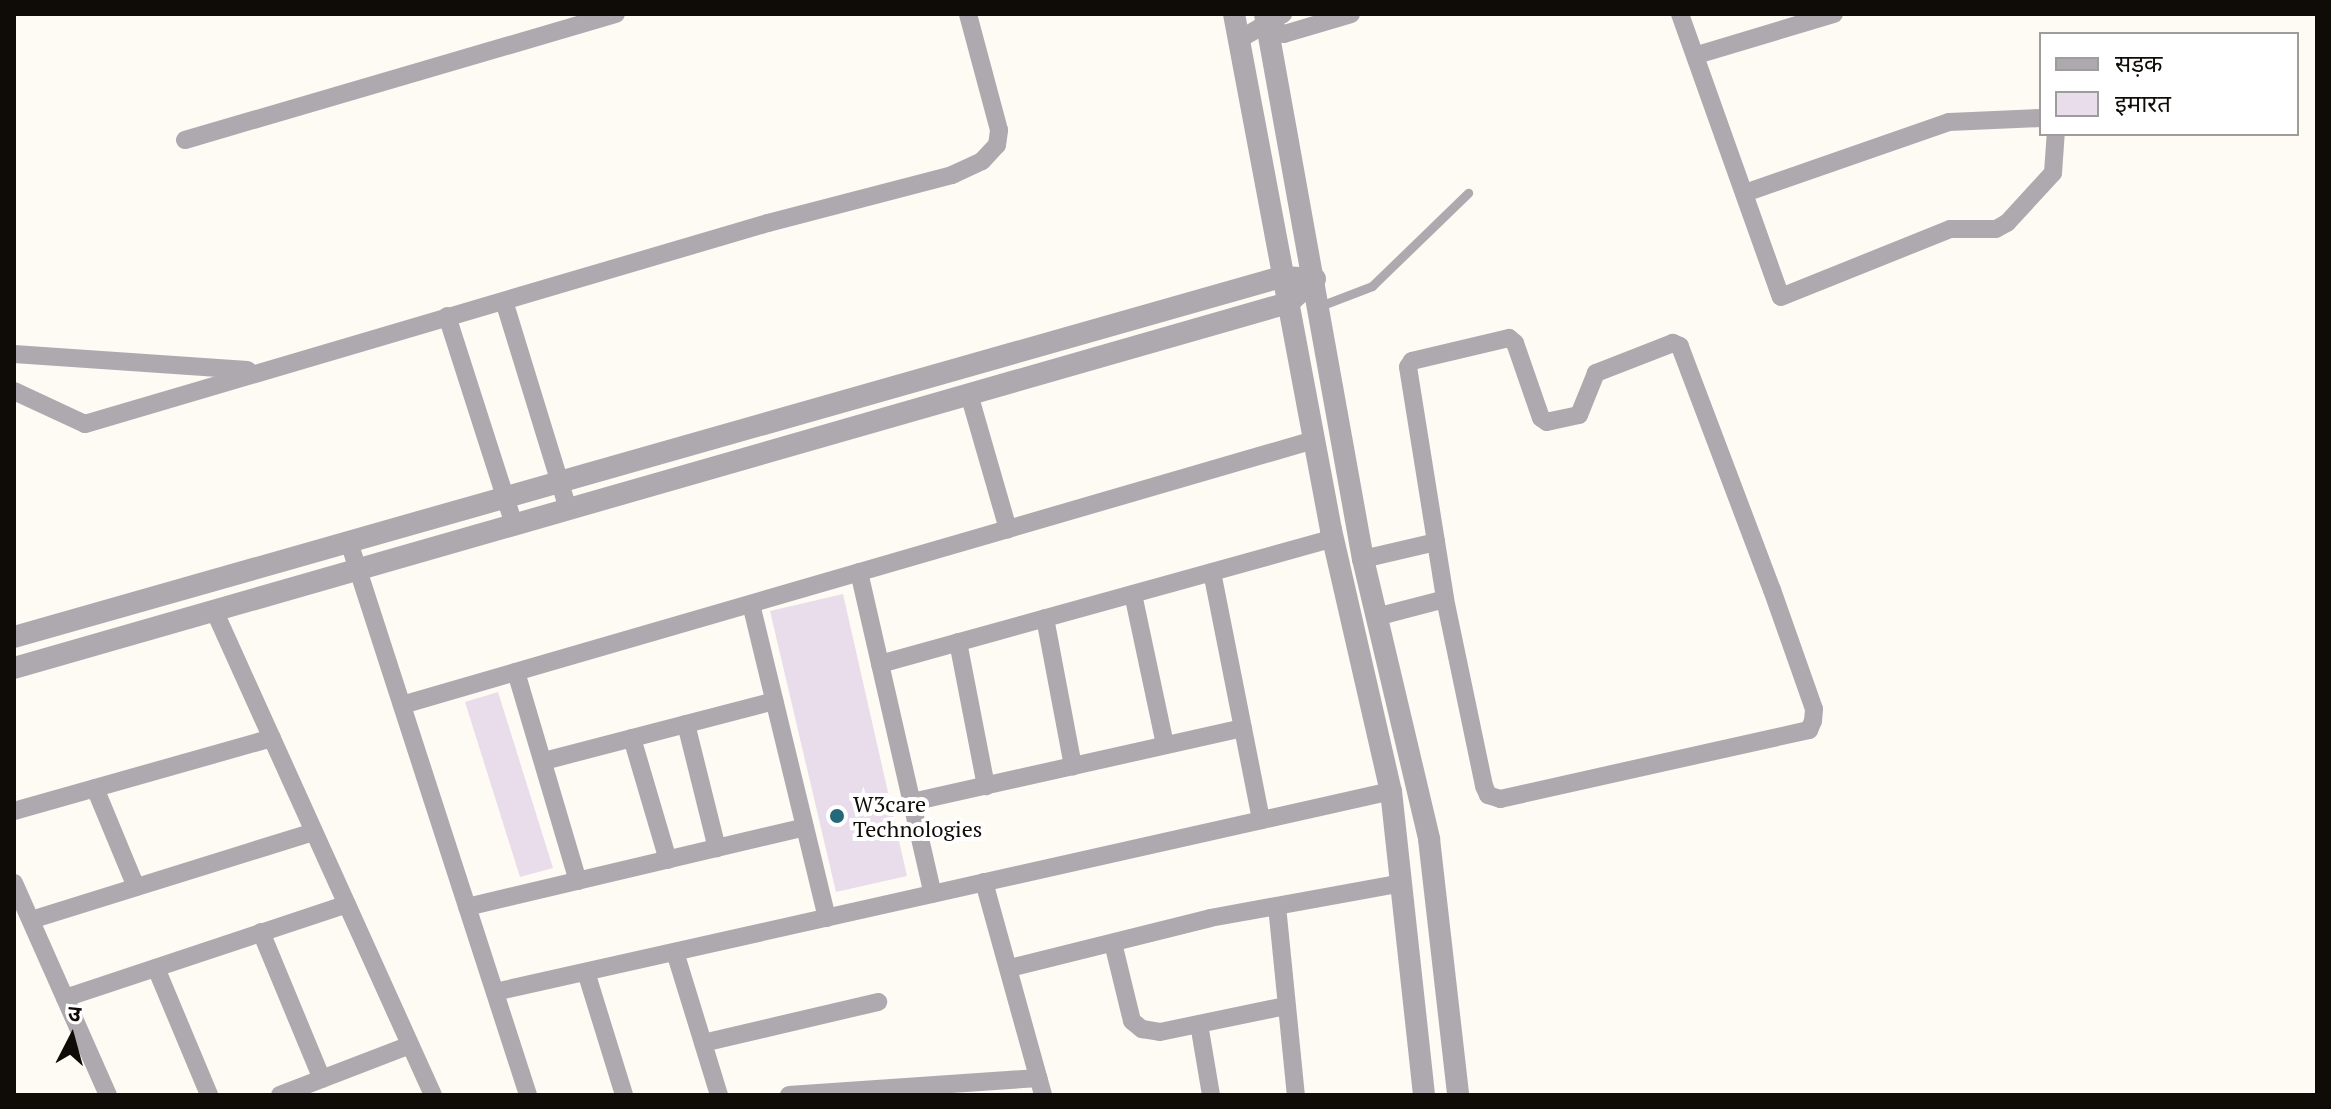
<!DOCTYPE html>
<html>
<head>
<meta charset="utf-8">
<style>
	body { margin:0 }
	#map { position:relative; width:2331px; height:1109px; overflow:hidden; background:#fefaf4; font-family:"PT Serif","Noto Sans Devanagari",serif }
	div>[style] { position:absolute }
	.building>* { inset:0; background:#eaddeb }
	.service>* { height:9px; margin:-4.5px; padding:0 4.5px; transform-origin:4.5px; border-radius:4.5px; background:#aea9af }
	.minor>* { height:18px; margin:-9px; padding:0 9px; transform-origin:9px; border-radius:9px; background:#aea9af }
	.tertiary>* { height:22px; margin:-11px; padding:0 11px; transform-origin:11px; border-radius:11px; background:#aea9af }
	.dots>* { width:22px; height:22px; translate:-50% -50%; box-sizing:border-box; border:4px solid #fff; border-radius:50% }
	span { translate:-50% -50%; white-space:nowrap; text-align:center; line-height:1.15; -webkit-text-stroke:8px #fff; paint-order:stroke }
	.poi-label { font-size:22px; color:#0f0b07 }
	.left { translate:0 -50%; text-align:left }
	.frame { position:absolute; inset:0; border:16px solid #0f0b07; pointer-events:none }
	.legend { position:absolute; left:2039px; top:32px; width:260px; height:104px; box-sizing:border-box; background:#fff; border:2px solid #9f9d9c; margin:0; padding:10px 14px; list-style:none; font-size:24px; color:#0f0b07 }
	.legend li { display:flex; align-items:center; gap:16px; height:40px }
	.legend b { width:40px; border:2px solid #9f9d9c }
	.north { position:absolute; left:32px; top:997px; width:80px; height:80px; -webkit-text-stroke:6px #fff; paint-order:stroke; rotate:6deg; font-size:22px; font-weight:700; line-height:32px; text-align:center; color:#0f0b07 }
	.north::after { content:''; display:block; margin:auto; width:28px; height:36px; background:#0f0b07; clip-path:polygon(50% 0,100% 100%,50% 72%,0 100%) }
</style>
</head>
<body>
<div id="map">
	<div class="building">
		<div style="clip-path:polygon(843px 594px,907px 876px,836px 892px,770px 611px)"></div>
		<div style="clip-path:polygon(498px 692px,553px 868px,520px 877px,465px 702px)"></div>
	</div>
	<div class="service">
		<div style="left:1320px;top:306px;width:56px;rotate:-21deg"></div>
		<div style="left:1372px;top:286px;width:134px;rotate:-44.1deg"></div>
	</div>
	<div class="minor">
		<div style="left:1680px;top:14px;width:300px;rotate:70.4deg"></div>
		<div style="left:1781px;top:297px;width:182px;rotate:-21.9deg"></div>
		<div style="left:1950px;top:229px;width:46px"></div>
		<div style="left:1996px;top:229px;width:13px;rotate:-29deg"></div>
		<div style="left:2007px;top:223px;width:68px;rotate:-47.4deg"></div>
		<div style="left:2053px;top:173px;width:39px;rotate:-86deg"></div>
		<div style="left:1267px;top:28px;width:18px;rotate:19deg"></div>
		<div style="left:1284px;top:34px;width:70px;rotate:-16.6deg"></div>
		<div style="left:1240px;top:39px;width:50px;rotate:-30.2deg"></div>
		<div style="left:1697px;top:55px;width:143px;rotate:-16.7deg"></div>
		<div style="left:185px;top:140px;width:449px;rotate:-16.3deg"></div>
		<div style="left:1745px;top:193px;width:216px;rotate:-19.2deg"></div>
		<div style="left:1949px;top:122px;width:92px;rotate:-2.5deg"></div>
		<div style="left:504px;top:301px;width:218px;rotate:72.9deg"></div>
		<div style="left:447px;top:316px;width:219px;rotate:72.2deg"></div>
		<div style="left:14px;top:354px;width:234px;rotate:3.9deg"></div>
		<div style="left:14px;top:391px;width:78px;rotate:24.9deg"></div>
		<div style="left:85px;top:424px;width:712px;rotate:-16.4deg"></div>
		<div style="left:768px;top:223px;width:190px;rotate:-14.6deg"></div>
		<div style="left:952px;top:175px;width:33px;rotate:-25deg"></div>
		<div style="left:982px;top:161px;width:22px;rotate:-47deg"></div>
		<div style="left:997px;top:145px;width:15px;rotate:-82deg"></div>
		<div style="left:999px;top:130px;width:120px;rotate:-105deg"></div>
		<div style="left:969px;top:394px;width:141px;rotate:73.9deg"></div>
		<div style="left:349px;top:542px;width:581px;rotate:72.06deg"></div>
		<div style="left:1363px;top:559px;width:75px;rotate:-13.1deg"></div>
		<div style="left:859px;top:572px;width:330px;rotate:77.1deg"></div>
		<div style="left:1212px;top:572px;width:253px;rotate:78.8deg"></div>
		<div style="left:1133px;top:594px;width:154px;rotate:78deg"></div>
		<div style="left:751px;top:604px;width:323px;rotate:76.4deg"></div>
		<div style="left:214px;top:610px;width:532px;rotate:65.7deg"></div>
		<div style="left:1376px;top:617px;width:71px;rotate:-14.6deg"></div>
		<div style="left:1445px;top:599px;width:191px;rotate:78.2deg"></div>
		<div style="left:1484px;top:786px;width:10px;rotate:66deg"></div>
		<div style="left:1488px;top:795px;width:13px;rotate:18deg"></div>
		<div style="left:1500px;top:799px;width:317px;rotate:-12.6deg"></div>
		<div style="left:1809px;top:730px;width:10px;rotate:-66deg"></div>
		<div style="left:1813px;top:721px;width:12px;rotate:-85deg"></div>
		<div style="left:1814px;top:709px;width:126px;rotate:-109.4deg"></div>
		<div style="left:1772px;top:590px;width:261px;rotate:-110.7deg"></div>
		<div style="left:1680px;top:346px;width:8px;rotate:-157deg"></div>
		<div style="left:1673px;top:343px;width:83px;rotate:158.7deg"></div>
		<div style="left:1596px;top:373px;width:45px;rotate:112deg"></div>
		<div style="left:1579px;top:415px;width:33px;rotate:168deg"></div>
		<div style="left:1547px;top:422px;width:7px;rotate:-146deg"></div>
		<div style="left:1541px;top:418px;width:79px;rotate:-109.1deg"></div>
		<div style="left:1515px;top:343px;width:8px;rotate:-140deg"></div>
		<div style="left:1509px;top:338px;width:100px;rotate:166.7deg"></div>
		<div style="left:1412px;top:361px;width:7px;rotate:124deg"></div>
		<div style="left:1408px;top:367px;width:235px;rotate:80.9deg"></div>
		<div style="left:1045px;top:618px;width:151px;rotate:79.3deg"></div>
		<div style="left:958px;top:642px;width:147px;rotate:79deg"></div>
		<div style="left:880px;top:664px;width:470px;rotate:-15.5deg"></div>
		<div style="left:516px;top:672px;width:218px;rotate:73.5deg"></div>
		<div style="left:402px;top:705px;width:950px;rotate:-16.2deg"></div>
		<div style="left:686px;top:724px;width:128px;rotate:76deg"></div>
		<div style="left:632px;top:738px;width:127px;rotate:73.6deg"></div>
		<div style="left:544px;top:761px;width:238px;rotate:-14.6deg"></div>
		<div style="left:95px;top:788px;width:107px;rotate:67.5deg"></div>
		<div style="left:912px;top:802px;width:339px;rotate:-12.6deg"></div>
		<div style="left:14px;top:811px;width:268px;rotate:-15.8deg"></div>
		<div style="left:984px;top:882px;width:221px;rotate:74.5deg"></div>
		<div style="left:14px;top:883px;width:232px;rotate:66.1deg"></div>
		<div style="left:1277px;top:906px;width:190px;rotate:84.3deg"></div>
		<div style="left:467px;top:907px;width:347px;rotate:-13.3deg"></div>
		<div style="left:31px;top:920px;width:296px;rotate:-17.3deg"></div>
		<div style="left:261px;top:932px;width:159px;rotate:67.5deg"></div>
		<div style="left:1113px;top:943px;width:80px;rotate:76.3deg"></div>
		<div style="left:1132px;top:1021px;width:13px;rotate:39deg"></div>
		<div style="left:1142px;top:1029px;width:18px;rotate:9deg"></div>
		<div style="left:1160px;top:1032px;width:129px;rotate:-11.7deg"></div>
		<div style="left:675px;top:952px;width:150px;rotate:72.9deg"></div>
		<div style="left:156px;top:968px;width:138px;rotate:67.3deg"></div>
		<div style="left:1010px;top:968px;width:206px;rotate:-14deg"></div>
		<div style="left:1210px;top:918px;width:195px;rotate:-10.3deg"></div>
		<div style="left:586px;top:972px;width:129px;rotate:72.8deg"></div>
		<div style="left:495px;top:992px;width:918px;rotate:-12.64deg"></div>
		<div style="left:65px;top:998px;width:297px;rotate:-18.4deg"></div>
		<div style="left:1199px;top:1024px;width:72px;rotate:80.4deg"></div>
		<div style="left:703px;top:1043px;width:180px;rotate:-13.2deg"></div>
		<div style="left:280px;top:1095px;width:139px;rotate:-21deg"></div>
		<div style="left:789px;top:1095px;width:250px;rotate:-3.9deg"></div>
	</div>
	<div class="tertiary">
		<div style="left:1234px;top:14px;width:525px;rotate:79.35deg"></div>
		<div style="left:1331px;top:530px;width:268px;rotate:77.1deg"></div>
		<div style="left:1391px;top:791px;width:306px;rotate:83.8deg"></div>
		<div style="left:1265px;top:14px;width:554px;rotate:79.81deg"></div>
		<div style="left:1363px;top:559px;width:288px;rotate:76.7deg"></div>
		<div style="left:1429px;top:839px;width:258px;rotate:83.5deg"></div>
		<div style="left:14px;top:637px;width:1317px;rotate:-15.86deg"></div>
		<div style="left:1281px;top:277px;width:34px;rotate:3deg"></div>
		<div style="left:14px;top:668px;width:1325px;rotate:-15.99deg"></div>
		<div style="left:1288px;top:303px;width:36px;rotate:-42deg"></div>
	</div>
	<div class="dots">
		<div style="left:837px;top:816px;background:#246879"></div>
	</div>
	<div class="poi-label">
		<span class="left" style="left:853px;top:816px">W3care<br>Technologies</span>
	</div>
	<div class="frame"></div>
	<ul class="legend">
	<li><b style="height:10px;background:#aea9af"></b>सड़क</li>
	<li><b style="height:22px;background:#eaddeb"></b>इमारत</li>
	</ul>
	<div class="north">उ</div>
</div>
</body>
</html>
